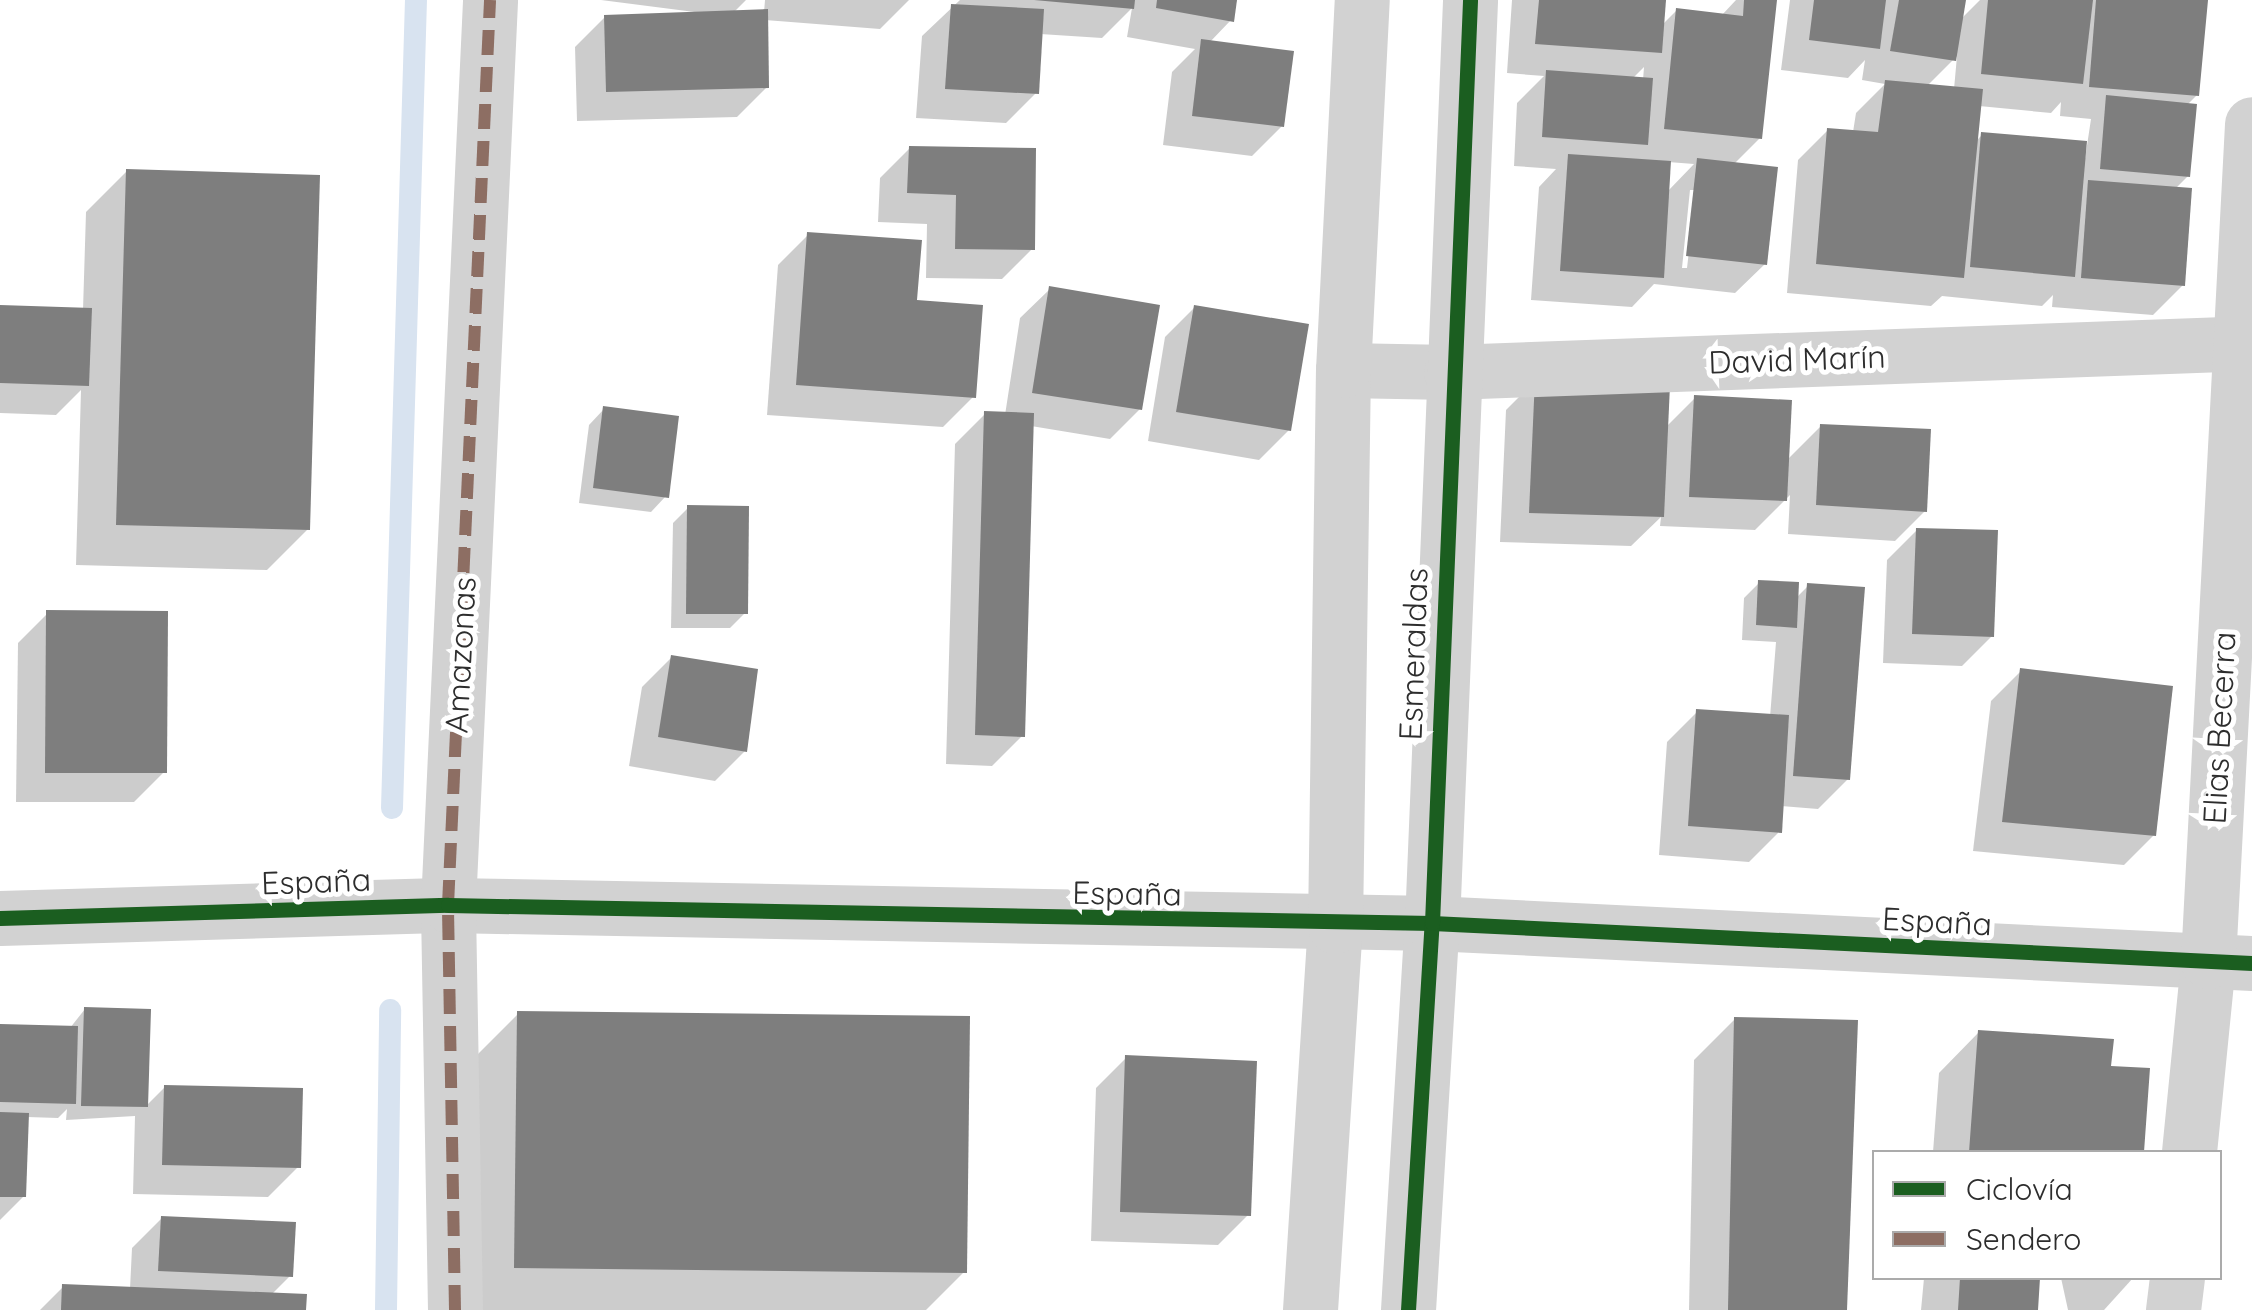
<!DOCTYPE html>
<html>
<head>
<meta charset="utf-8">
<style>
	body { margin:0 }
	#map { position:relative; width:2252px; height:1310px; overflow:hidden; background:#fff; font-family:Quicksand,sans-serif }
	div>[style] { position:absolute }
	.shadow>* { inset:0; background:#0003 }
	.stream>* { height:22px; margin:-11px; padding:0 11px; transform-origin:11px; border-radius:11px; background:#d8e3f0 }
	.building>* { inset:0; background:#7e7e7e }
	.street>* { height:55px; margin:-27.5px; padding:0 27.5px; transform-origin:27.5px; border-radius:27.5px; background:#d2d2d2 }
	.quiet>* { height:12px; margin-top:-6px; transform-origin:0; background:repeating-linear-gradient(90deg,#8d6e63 0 25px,transparent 0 37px) }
	.cycleway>* { height:15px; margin:-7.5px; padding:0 7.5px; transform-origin:7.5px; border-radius:7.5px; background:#1b5e20 }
	span { translate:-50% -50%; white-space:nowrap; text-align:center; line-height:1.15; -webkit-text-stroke:10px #fff; paint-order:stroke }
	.street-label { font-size:32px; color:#2d2d2d }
	.legend { position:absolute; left:1872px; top:1150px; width:350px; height:130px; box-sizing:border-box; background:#fff; border:2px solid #ababab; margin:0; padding:12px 18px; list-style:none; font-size:30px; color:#2d2d2d }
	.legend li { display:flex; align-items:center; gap:20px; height:50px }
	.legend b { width:50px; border:2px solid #ababab }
</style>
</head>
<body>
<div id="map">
	<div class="shadow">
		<div style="clip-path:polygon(601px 0,746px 0,733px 13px,764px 12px,765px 0,909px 0,880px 29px,765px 20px,767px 87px,737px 117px,577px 121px,575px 47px,605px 17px,710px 14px)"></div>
		<div style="clip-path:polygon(960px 0,1235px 0,1231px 20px,1209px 43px,1282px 126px,1252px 156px,1163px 145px,1172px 72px,1195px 49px,1127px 37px,1132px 8px,1102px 38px,1040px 34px,1036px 93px,1006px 123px,916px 118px,922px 36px)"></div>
		<div style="clip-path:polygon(evenodd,1512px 0,1663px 0,1661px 26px,1677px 10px,1721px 16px,1736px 0,1775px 0,1760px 138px,1733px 165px,1765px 264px,1735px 293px,1654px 284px,1632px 307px,1531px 300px,1539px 187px,1556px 169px,1514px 166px,1517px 103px,1544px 76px,1507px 73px,1512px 0,1644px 67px,1643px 80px,1632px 79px,1644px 67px,1512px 0,1668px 162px,1694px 164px,1667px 192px,1668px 162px,1512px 0,1690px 190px,1696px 190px,1687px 268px,1682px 268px,1690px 190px)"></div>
		<div style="clip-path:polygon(evenodd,1790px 0,1964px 0,1960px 20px,1980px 0,2206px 0,2197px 95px,2187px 105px,2188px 176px,2175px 189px,2183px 285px,2153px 315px,2052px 307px,2053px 295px,2042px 306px,1942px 296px,1931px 306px,1787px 293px,1798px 160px,1828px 130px,1853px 132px,1856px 113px,1885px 84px,1862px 80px,1865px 60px,1848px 78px,1781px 70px,1790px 0,1957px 56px,1954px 89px,1927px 86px,1957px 56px,1790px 0,2061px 102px,2060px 116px,2091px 119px,2080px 192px,1982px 135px,1975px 142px,1979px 106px,2051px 113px,2061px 102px)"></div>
		<div style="clip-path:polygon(910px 148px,1032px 249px,1002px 279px,926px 278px,927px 224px,878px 222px,880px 178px)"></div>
		<div style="clip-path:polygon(127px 171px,308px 529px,267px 570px,76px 565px,81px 390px,56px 415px,0 413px,0 307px,83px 310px,86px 212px)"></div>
		<div style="clip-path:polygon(808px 235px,914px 302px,973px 397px,943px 427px,767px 415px,778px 265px)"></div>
		<div style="clip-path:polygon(1050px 289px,1140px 409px,1110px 439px,1031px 426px,1022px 736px,992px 766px,946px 764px,955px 444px,985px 414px,1005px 415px,1020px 318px)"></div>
		<div style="clip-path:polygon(1195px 307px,1289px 430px,1259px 460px,1148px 441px,1165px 337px)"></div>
		<div style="clip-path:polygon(1536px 380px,1665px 428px,1695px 398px,1786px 461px,1821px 426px,1925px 511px,1895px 541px,1788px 534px,1790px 495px,1755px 530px,1660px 526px,1661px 517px,1631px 546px,1500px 542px,1506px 410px)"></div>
		<div style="clip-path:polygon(604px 409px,666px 496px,651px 512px,579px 503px,589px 425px)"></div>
		<div style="clip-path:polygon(688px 508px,745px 613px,730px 628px,671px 628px,673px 523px)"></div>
		<div style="clip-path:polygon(1917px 530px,1992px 636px,1962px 666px,1883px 663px,1887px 560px)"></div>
		<div style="clip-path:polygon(1759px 583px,1796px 598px,1808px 586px,1848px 779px,1818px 809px,1781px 806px,1779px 832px,1749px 862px,1659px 855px,1667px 742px,1697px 712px,1770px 717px,1776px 642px,1742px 640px,1744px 598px)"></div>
		<div style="clip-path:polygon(48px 613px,164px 772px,134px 802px,16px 802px,18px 643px)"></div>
		<div style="clip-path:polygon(672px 657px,745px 751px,715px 781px,629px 766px,642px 687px)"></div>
		<div style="clip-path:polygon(2021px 671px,2154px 835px,2124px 865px,1973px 851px,1991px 701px)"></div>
		<div style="clip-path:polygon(85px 1009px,148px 1012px,145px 1107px,165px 1087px,298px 1167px,268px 1197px,133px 1194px,135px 1116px,66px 1120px,67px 1109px,58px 1118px,27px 1117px,24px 1196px,0 1220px,0 1026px,70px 1028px)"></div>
		<div style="clip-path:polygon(518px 1014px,964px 1272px,926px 1310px,467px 1310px,470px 1062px)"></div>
		<div style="clip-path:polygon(1735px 1019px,1844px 1310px,1689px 1310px,1694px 1060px)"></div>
		<div style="clip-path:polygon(1979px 1032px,2108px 1068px,2148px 1071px,2142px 1152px,1933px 1152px,1939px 1073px)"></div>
		<div style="clip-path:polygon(1126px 1058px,1248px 1215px,1218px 1245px,1091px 1241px,1096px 1088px)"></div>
		<div style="clip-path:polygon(162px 1218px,290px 1276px,271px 1295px,303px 1310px,40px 1310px,63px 1287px,130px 1289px,132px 1248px)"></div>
		<div style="clip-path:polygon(1924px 1278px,2037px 1278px,2035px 1310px,1921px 1310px)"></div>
		<div style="clip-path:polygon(2061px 1278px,2133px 1278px,2104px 1310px,2068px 1310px)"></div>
	</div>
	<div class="stream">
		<div style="left:392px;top:808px;width:808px;rotate:-88.3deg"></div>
		<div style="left:386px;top:1310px;width:300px;rotate:-89.2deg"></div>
	</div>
	<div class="building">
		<div style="clip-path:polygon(1034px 0,1135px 0,1134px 9px)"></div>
		<div style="clip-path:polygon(1157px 0,1237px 0,1234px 22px,1156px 8px)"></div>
		<div style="clip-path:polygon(1539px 0,1666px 0,1662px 53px,1535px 44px)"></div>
		<div style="clip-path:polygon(1744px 0,1777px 0,1762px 139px,1664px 129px,1676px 8px,1743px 16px)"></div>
		<div style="clip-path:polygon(1814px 0,1886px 0,1880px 49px,1809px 40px)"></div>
		<div style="clip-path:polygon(1899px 0,1966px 0,1956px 61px,1890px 51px)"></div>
		<div style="clip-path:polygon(1988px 0,2093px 0,2083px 84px,1981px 74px)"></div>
		<div style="clip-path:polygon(2096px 0,2208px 0,2199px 96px,2089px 87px)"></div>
		<div style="clip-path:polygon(951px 4px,1044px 9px,1039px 94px,945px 89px)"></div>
		<div style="clip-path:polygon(768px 9px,769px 88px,606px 92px,604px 15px)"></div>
		<div style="clip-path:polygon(1201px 39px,1294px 51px,1284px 127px,1192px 116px)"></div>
		<div style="clip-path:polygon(1546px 70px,1653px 78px,1648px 145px,1542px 137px)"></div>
		<div style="clip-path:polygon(1885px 80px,1983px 89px,1964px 278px,1816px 264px,1827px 128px,1878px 132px)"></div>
		<div style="clip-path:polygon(2106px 95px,2197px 104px,2190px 177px,2100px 169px)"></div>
		<div style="clip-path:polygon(1981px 132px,2087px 141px,2075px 277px,1970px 267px)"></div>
		<div style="clip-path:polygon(909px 146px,1036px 148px,1035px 250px,955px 249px,956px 195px,907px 193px)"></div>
		<div style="clip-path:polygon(1568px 154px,1671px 161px,1664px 278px,1560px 271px)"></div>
		<div style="clip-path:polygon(1697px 158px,1778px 167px,1767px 265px,1686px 256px)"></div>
		<div style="clip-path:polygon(126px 169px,320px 175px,310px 530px,116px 525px)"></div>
		<div style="clip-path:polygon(2088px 180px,2192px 188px,2185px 286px,2081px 278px)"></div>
		<div style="clip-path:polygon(807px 232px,922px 240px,917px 300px,983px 305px,976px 398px,796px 385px)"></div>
		<div style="clip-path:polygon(1049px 286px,1160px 305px,1142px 410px,1032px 393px)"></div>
		<div style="clip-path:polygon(0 305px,92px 308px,89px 386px,0 383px)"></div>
		<div style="clip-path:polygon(1194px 305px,1309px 324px,1291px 431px,1176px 412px)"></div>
		<div style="clip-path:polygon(1535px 378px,1670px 385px,1664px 517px,1529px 513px)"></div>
		<div style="clip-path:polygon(1694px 395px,1792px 400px,1787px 501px,1689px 497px)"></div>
		<div style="clip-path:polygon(603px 406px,679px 416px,669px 498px,593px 488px)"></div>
		<div style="clip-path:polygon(984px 411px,1034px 413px,1025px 737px,975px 735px)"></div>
		<div style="clip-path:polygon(1820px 424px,1931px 429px,1927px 512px,1816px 505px)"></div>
		<div style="clip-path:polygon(687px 505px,749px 506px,748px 614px,686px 614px)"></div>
		<div style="clip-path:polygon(1916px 528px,1998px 530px,1994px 637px,1912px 634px)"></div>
		<div style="clip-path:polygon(1758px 580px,1799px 582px,1797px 628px,1756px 625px)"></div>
		<div style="clip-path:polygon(1807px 583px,1865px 587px,1850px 780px,1793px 776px)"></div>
		<div style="clip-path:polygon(46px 610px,168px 611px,167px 773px,45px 773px)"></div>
		<div style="clip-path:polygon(671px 655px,758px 669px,747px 752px,658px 737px)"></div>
		<div style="clip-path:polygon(2020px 668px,2173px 686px,2156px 836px,2002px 822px)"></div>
		<div style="clip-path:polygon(1696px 709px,1789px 715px,1782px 833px,1688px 826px)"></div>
		<div style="clip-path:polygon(84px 1007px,151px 1009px,148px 1107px,81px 1106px)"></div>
		<div style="clip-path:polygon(517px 1011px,970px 1016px,967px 1273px,514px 1268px)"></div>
		<div style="clip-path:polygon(1734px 1017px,1858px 1020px,1847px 1310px,1728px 1310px)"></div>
		<div style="clip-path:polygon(0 1024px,78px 1026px,76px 1104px,0 1102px)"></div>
		<div style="clip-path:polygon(1978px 1030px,2114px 1039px,2111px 1066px,2150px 1068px,2144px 1152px,1969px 1152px)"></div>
		<div style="clip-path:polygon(1125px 1055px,1257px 1061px,1251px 1216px,1120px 1212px)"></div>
		<div style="clip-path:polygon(164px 1085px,303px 1088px,301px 1168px,162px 1165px)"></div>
		<div style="clip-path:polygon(0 1112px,29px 1113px,26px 1197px,0 1197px)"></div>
		<div style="clip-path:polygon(161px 1216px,296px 1222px,293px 1277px,158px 1271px)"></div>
		<div style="clip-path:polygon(1960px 1278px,2040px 1278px,2038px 1310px,1958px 1310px)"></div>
		<div style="clip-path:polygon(62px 1284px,307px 1294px,306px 1310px,61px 1310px)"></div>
	</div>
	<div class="street">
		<div style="left:1343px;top:370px;width:108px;rotate:1.1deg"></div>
		<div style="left:1451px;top:372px;width:802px;rotate:-2.07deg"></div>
		<div style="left:0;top:918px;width:448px;rotate:-1.7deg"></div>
		<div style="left:448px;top:905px;width:984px;rotate:1.05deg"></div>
		<div style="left:1432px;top:923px;width:821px;rotate:2.79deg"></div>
		<div style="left:2189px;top:1152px;width:192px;rotate:-84.3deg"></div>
		<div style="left:2208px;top:961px;width:838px;rotate:-86.99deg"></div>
		<div style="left:455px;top:1310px;width:405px;rotate:-91deg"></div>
		<div style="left:448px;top:905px;width:906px;rotate:-87.34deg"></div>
		<div style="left:1310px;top:1310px;width:385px;rotate:-86.3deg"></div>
		<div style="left:1335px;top:926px;width:556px;rotate:-89.18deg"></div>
		<div style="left:1343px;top:370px;width:370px;rotate:-87.1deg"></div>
		<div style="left:1408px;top:1310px;width:388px;rotate:-86.5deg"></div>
		<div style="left:1432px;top:923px;width:924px;rotate:-87.64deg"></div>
		<div style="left:2173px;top:1310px;width:32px;rotate:-83deg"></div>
	</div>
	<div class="quiet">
		<div style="left:455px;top:1310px;width:405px;rotate:-91deg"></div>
		<div style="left:448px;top:905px;width:906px;rotate:-87.34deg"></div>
	</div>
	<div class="cycleway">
		<div style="left:0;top:918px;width:448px;rotate:-1.7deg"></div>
		<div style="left:448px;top:905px;width:984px;rotate:1.05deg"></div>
		<div style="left:1432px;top:923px;width:821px;rotate:2.79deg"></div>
		<div style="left:1408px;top:1310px;width:388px;rotate:-86.5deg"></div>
		<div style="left:1432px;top:923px;width:924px;rotate:-87.64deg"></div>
	</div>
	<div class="street-label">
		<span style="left:1797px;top:359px;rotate:-2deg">David Marín</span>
		<span style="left:1413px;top:654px;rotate:-88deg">Esmeraldas</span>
		<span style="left:460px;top:655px;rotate:-87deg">Amazonas</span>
		<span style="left:2219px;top:728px;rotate:-87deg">Elias Becerra</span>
		<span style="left:316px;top:881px;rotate:-2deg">España</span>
		<span style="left:1127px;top:893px;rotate:1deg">España</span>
		<span style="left:1937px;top:921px;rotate:3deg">España</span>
	</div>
	<ul class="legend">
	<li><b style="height:12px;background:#1b5e20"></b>Ciclovía</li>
	<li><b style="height:12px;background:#8d6e63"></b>Sendero</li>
	</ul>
</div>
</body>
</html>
